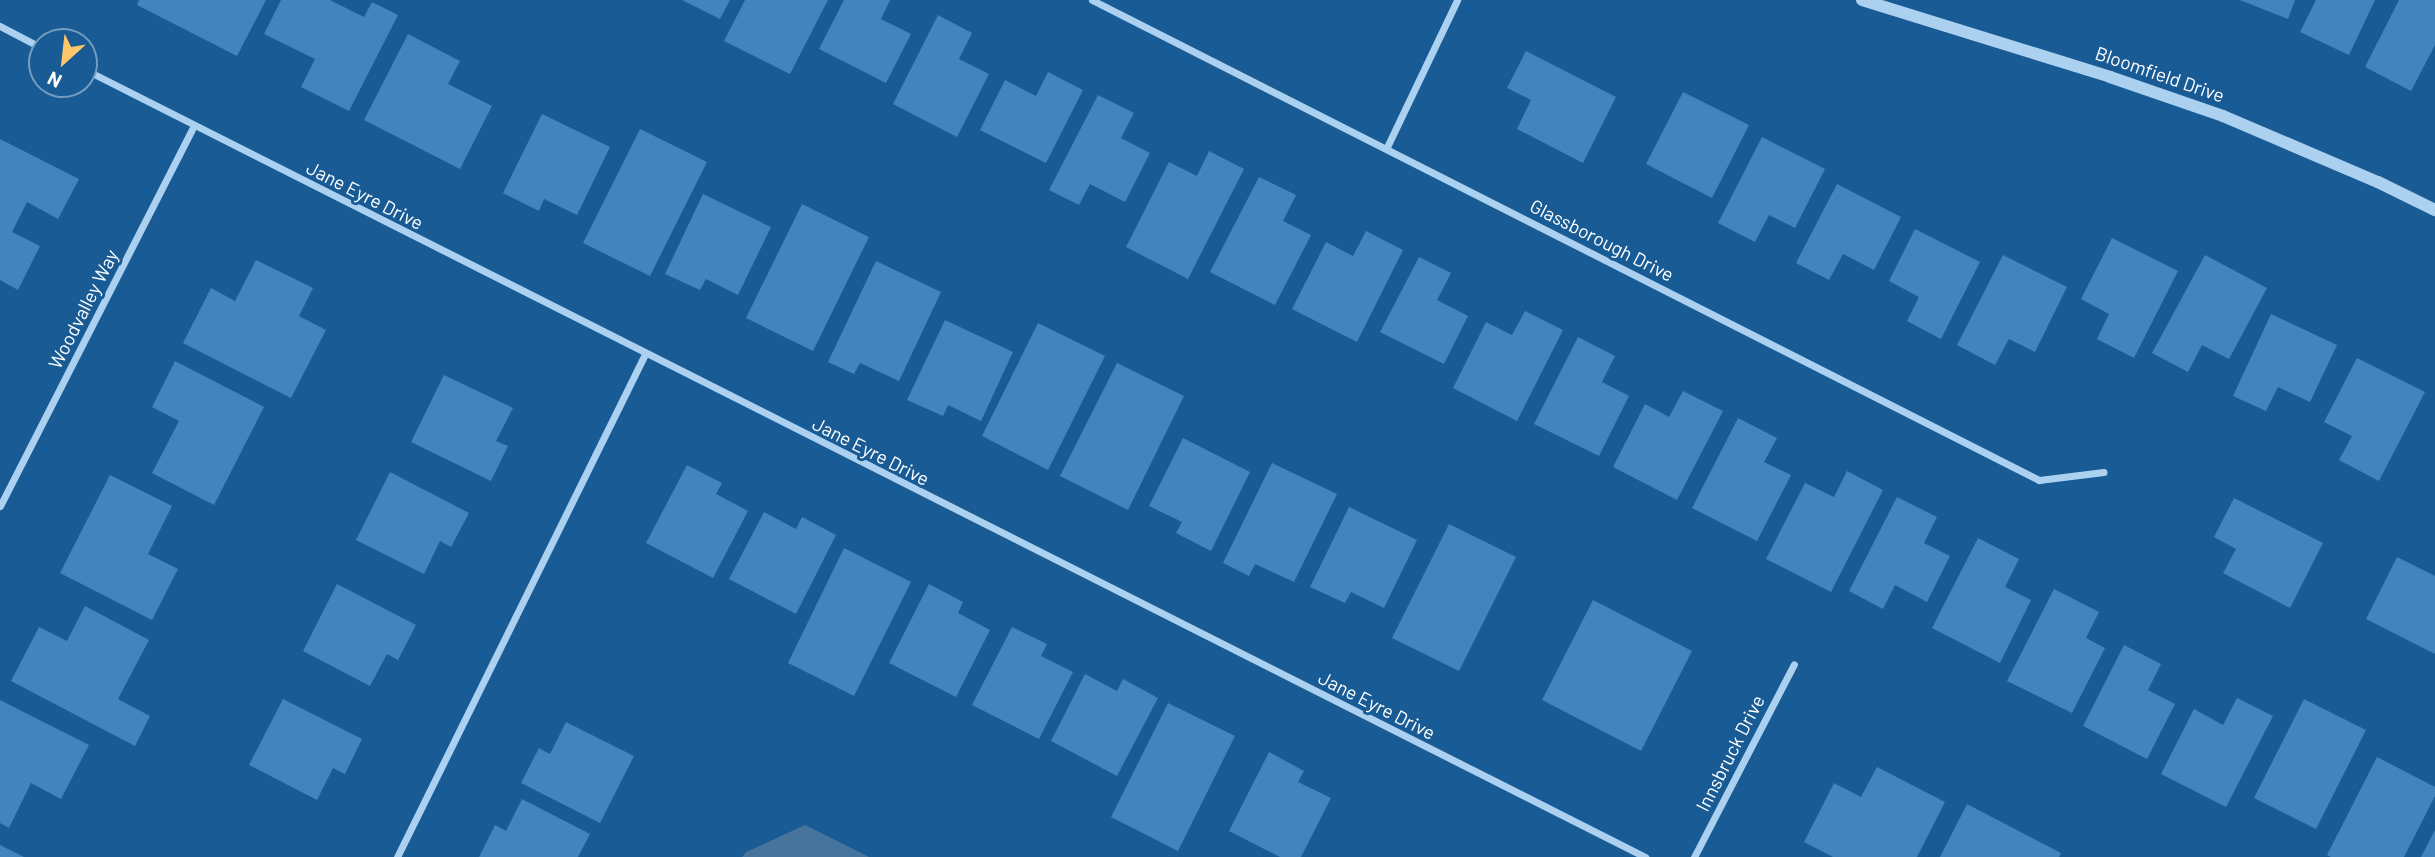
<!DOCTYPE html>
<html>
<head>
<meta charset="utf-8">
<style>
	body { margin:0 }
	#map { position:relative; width:2435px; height:857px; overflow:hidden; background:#195b95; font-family:Barlow,sans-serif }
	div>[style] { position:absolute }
	.water>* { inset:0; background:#46749d }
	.building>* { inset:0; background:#4285bd }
	.minor>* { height:7px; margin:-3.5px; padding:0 3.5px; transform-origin:3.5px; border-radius:3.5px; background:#acd1f0 }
	.tertiary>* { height:12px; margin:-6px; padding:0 6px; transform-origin:6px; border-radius:6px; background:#acd1f0 }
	span { translate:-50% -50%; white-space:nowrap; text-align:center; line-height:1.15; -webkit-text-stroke:6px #195b95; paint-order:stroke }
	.street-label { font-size:19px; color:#fff }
	.north { position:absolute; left:28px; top:28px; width:70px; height:70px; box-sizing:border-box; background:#195b95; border:2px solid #759dbf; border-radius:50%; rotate:207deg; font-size:19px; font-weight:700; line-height:28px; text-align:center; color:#fff }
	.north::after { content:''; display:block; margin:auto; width:24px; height:32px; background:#ffc66b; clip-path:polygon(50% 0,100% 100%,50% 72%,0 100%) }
</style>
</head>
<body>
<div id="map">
	<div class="water">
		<div style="clip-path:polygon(805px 825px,869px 857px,742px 857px,746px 852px)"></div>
	</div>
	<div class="building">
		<div style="clip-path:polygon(139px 0,266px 0,237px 56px,137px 5px)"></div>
		<div style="clip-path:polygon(281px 0,330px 0,364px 17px,372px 2px,398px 15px,349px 111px,301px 87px,315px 59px,264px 34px)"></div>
		<div style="clip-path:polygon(682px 0,730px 0,720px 19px)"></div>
		<div style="clip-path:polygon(745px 0,828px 0,790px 74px,724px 41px)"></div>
		<div style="clip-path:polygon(844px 0,890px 0,881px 19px,911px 34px,886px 83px,819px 49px)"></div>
		<div style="clip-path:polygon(2240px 0,2295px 0,2288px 19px)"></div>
		<div style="clip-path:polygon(2316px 0,2375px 0,2349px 55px,2300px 32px)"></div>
		<div style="clip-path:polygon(2399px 0,2435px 0,2435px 45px,2411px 91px,2365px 67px)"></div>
		<div style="clip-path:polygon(938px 15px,972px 33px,959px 59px,989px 74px,957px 137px,893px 104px)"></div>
		<div style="clip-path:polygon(408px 34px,460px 61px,448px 84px,492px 106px,460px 169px,364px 120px)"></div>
		<div style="clip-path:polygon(1526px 51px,1616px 97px,1583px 163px,1517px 129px,1531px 100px,1507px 88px)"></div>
		<div style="clip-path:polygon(1048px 72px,1083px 90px,1046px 163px,980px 130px,1005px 80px,1036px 96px)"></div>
		<div style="clip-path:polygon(1683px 92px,1749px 125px,1712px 198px,1646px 164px)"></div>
		<div style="clip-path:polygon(1098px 95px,1134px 113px,1121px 138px,1150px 153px,1125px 202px,1090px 184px,1079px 205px,1049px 190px)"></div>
		<div style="clip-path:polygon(542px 114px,610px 147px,577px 215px,544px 199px,539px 211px,503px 193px)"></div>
		<div style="clip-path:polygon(640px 129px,707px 162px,650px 276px,583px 243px)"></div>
		<div style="clip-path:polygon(1762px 137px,1825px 169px,1795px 228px,1769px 215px,1755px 242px,1718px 223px)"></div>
		<div style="clip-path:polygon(0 139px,79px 179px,58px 219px,27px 202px,12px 232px,40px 246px,18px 290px,0 280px)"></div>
		<div style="clip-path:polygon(1209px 151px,1244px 169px,1188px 279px,1126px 247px,1169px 162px,1197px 176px)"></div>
		<div style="clip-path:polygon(1259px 177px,1296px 195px,1283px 221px,1311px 235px,1275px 305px,1210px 272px)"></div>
		<div style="clip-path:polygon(1837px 184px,1901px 217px,1874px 270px,1843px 254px,1829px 280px,1796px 263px)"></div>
		<div style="clip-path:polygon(703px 194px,771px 227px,738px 295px,706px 279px,700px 290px,665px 274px)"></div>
		<div style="clip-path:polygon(802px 204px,869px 237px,813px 351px,746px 318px)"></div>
		<div style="clip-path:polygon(1915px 229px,1980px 262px,1941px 339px,1907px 321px,1919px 297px,1889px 281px)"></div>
		<div style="clip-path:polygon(1366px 231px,1403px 250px,1357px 342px,1292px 309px,1326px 242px,1353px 256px)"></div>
		<div style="clip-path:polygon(2112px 238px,2178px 271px,2134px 358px,2097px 339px,2109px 314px,2081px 299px)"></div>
		<div style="clip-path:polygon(2003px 255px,2067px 287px,2035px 352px,2009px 339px,1995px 365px,1957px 345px)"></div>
		<div style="clip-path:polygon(2205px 255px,2267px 288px,2229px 359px,2202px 345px,2188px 372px,2152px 353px)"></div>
		<div style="clip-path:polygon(1419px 257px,1451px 273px,1437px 300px,1468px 316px,1444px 364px,1380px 332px)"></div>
		<div style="clip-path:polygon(256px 260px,313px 288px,299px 316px,326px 330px,291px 398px,183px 343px,211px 288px,235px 301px)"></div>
		<div style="clip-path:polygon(876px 261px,941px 292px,899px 381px,860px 363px,854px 374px,828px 362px)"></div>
		<div style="clip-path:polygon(1525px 311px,1563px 330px,1517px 421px,1453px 388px,1486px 322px,1512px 335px)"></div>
		<div style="clip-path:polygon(2271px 314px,2337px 345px,2310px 402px,2278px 387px,2266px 411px,2233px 396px)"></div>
		<div style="clip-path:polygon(945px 320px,1013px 352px,981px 421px,948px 405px,943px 416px,907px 400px)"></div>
		<div style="clip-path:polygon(1038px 323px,1105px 356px,1048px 470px,982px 436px)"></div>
		<div style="clip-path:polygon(1578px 337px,1615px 356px,1602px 382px,1629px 396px,1599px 456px,1534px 424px)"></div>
		<div style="clip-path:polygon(2357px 358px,2425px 392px,2379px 481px,2339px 460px,2352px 436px,2324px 422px)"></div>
		<div style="clip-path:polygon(175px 361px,264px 407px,214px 505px,152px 473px,179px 421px,152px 407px)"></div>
		<div style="clip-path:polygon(1117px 363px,1184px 396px,1128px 510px,1060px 476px)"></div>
		<div style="clip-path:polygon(444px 375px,513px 408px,496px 441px,508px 446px,491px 481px,411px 442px)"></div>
		<div style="clip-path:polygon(1683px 391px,1723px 411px,1677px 500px,1613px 467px,1645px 404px,1669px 417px)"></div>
		<div style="clip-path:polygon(1738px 418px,1777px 438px,1764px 462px,1791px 475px,1757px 541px,1692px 508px)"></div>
		<div style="clip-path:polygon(1183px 438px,1250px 472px,1211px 551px,1176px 533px,1182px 522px,1149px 506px)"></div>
		<div style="clip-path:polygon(1272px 463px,1337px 494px,1294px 582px,1255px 564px,1249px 576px,1223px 563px)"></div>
		<div style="clip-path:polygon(687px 465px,722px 483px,716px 494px,748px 511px,713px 578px,646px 543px)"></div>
		<div style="clip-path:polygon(1847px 471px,1883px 490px,1831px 592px,1766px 559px,1805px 483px,1834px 497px)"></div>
		<div style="clip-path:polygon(390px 472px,469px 513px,451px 547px,440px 541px,424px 574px,356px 540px)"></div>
		<div style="clip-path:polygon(110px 475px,172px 506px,148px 554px,178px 569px,152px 620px,60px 573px)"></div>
		<div style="clip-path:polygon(1897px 497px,1937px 517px,1924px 543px,1950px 556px,1927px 602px,1895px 585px,1883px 609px,1849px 591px)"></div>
		<div style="clip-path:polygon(2234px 498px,2323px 543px,2290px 608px,2223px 573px,2236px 549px,2214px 537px)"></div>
		<div style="clip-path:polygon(1349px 507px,1417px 540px,1384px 608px,1351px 592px,1345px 603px,1310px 587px)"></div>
		<div style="clip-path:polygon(764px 512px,796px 529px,802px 517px,836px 535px,796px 614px,729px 579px)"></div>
		<div style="clip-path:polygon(1449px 524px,1516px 557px,1459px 671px,1392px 638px)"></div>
		<div style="clip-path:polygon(1978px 538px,2019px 559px,2005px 587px,2031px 600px,2000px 663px,1932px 628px)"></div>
		<div style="clip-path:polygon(844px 548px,911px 582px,854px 696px,788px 663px)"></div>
		<div style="clip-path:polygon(2397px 557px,2435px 576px,2435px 654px,2366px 619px)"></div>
		<div style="clip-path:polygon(337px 584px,416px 625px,398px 660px,387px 654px,370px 686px,303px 651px)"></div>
		<div style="clip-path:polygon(929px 584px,963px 602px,958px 613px,990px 630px,956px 697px,889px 663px)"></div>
		<div style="clip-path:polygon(2054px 589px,2099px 612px,2086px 638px,2105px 648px,2072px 713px,2007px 681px)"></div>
		<div style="clip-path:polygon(1593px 600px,1692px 651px,1641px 751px,1542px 700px)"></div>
		<div style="clip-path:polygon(85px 606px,149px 640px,118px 699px,150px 716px,135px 746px,11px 681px,39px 627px,67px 641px)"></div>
		<div style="clip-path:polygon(1012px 627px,1047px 644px,1041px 656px,1073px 672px,1039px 739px,972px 705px)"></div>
		<div style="clip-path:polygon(2124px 645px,2161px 664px,2148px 690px,2175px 704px,2147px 759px,2083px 726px)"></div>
		<div style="clip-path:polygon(1085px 674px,1117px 691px,1123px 679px,1158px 698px,1117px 776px,1051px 741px)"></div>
		<div style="clip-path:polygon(2237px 698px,2273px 716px,2226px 807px,2161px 774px,2194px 709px,2223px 725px)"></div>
		<div style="clip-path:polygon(283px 699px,362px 739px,345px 774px,333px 768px,317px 800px,249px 765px)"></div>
		<div style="clip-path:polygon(2304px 699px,2366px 730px,2316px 829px,2254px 798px)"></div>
		<div style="clip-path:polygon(0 700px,89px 745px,61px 799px,31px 783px,9px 828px,0 823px)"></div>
		<div style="clip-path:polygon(1168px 703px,1235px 736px,1178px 851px,1111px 817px)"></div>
		<div style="clip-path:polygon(566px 722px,634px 756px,600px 823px,521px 783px,539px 748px,550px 754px)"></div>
		<div style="clip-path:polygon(1269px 752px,1304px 771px,1298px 782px,1331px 798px,1301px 857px,1280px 857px,1229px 831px)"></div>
		<div style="clip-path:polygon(2377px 757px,2435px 787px,2435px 796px,2404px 857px,2331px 857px,2327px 855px)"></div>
		<div style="clip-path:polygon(1877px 767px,1945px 802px,1917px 857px,1833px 857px,1804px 842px,1834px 783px,1861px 797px)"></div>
		<div style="clip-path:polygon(522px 799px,590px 834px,578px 857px,479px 857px,495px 825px,506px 831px)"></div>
		<div style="clip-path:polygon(1967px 804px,2061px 853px,2059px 857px,1940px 857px)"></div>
		<div style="clip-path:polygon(2435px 830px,2435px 857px,2421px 857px)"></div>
		<div style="clip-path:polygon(0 845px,24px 857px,0 857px)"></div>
	</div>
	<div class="minor">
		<div style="left:1092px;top:0;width:1062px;rotate:26.88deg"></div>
		<div style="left:2039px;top:480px;width:65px;rotate:-7deg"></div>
		<div style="left:0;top:26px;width:47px;rotate:27.6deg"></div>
		<div style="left:84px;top:69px;width:1749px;rotate:26.78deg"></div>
		<div style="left:1387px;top:147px;width:163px;rotate:-64.5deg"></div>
		<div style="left:0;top:506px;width:427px;rotate:-63deg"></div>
		<div style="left:397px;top:857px;width:561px;rotate:-63.75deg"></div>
		<div style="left:1694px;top:857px;width:217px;rotate:-62.6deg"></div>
	</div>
	<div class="tertiary">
		<div style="left:1862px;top:0;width:260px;rotate:17.2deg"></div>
		<div style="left:2110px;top:77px;width:120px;rotate:19deg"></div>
		<div style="left:2223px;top:116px;width:168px;rotate:23.1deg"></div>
		<div style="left:2378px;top:182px;width:64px;rotate:26.2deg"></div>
	</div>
	<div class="street-label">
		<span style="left:2160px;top:74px;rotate:19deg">Bloomfield Drive</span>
		<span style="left:365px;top:195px;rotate:27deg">Jane Eyre Drive</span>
		<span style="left:1602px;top:240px;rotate:27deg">Glassborough Drive</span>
		<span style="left:83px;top:309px;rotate:-63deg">Woodvalley Way</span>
		<span style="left:871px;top:451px;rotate:27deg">Jane Eyre Drive</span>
		<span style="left:1377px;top:705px;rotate:27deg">Jane Eyre Drive</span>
		<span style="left:1730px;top:753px;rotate:-63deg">Innsbruck Drive</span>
	</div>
	<div class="north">N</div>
</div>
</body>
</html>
